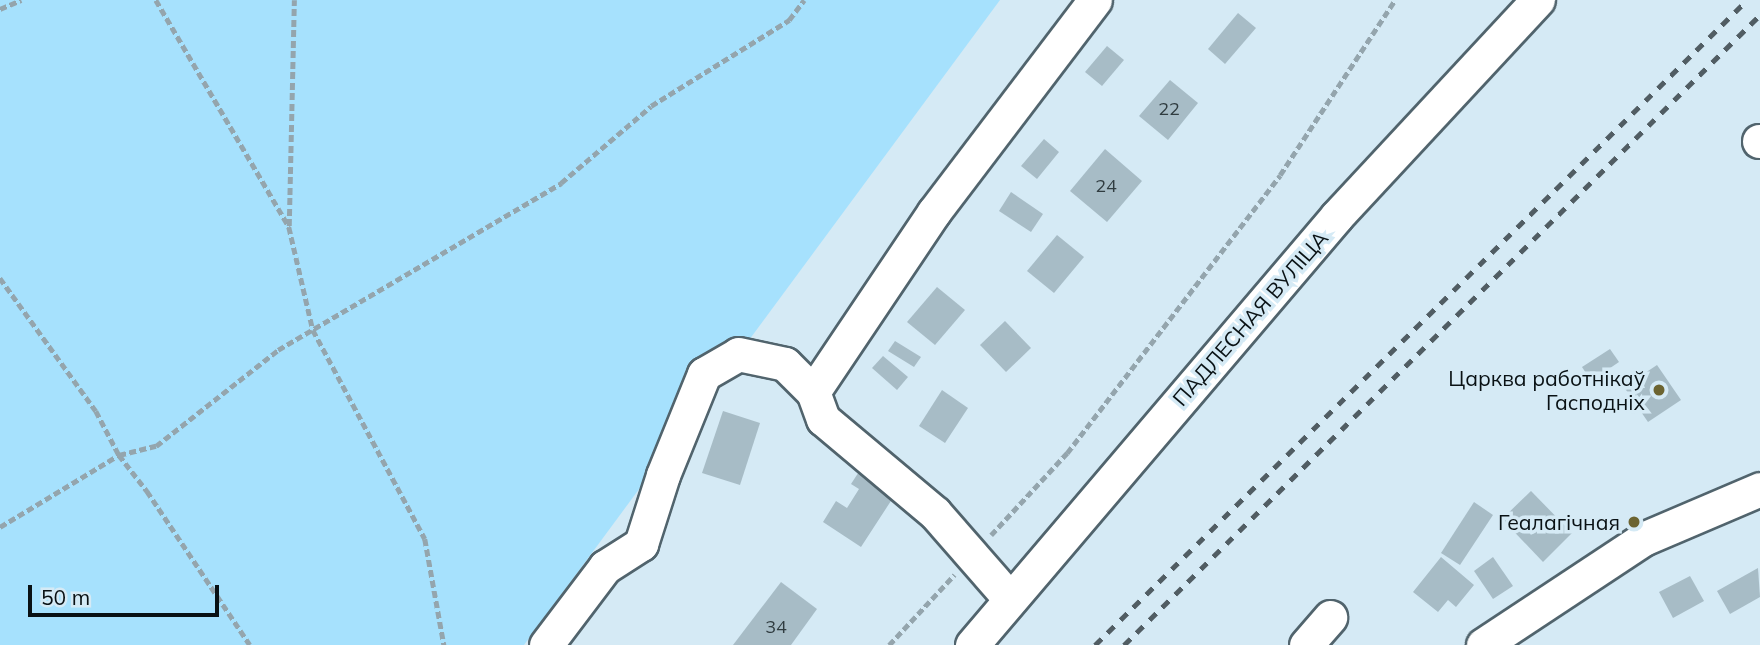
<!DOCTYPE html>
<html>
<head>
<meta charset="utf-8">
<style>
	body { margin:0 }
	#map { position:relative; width:1760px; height:645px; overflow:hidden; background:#d5eaf5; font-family:Mulish,sans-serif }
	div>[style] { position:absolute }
	.green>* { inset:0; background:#a6e1fd }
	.building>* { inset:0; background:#a7bcc6 }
	.path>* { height:4.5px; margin-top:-2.25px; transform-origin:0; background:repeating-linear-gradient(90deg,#94a5ad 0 7px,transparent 0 10.5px) }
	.roads { filter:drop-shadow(2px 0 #51646d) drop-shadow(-2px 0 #51646d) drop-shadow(0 2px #51646d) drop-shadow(0 -2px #51646d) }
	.minor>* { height:33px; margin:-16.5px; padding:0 16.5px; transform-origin:16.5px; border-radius:16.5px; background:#fff }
	.rail>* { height:5px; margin-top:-2.5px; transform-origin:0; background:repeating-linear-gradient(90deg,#515d63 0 9px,transparent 0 18px) }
	.dots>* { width:19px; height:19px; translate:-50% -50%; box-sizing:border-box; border:4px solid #d5eaf5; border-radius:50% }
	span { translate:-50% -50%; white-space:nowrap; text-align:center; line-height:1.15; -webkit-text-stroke:7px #d5eaf5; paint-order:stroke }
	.number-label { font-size:18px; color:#303c40 }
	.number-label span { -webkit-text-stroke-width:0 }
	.street-label { font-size:21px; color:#091114 }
	.poi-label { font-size:21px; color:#091114 }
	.right { translate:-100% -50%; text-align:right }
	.scale { position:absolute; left:28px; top:585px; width:191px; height:32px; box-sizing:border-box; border:4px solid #091114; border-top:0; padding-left:9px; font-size:21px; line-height:24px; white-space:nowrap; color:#091114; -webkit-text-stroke:5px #d5eaf5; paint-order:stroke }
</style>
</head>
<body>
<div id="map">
	<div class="green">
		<div style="clip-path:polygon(0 0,1000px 0,524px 645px,0 645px)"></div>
	</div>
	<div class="building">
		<div style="clip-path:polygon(1238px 13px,1256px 28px,1225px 64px,1208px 49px)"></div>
		<div style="clip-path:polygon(1107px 46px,1124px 60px,1102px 86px,1085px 72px)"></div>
		<div style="clip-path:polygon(1170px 80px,1198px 103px,1168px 140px,1139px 116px)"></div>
		<div style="clip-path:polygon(1044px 139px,1059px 152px,1037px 179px,1021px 166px)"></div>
		<div style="clip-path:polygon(1105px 149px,1142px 181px,1107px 222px,1070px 191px)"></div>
		<div style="clip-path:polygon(1011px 192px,1043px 214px,1031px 232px,999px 211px)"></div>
		<div style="clip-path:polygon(1057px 235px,1084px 257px,1054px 293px,1027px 271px)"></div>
		<div style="clip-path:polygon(937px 287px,965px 310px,935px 345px,907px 322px)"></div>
		<div style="clip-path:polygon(1005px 321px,1031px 348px,1006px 372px,980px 345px)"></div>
		<div style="clip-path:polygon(895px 341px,921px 357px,914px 367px,888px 351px)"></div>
		<div style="clip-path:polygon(1610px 349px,1619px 362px,1591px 381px,1582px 367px)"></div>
		<div style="clip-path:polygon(883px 356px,908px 377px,897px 390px,872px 368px)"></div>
		<div style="clip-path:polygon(1657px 365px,1681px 400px,1648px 422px,1624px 387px)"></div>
		<div style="clip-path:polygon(942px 390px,968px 408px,945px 443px,919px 426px)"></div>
		<div style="clip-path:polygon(723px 411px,760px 423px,740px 485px,702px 473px)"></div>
		<div style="clip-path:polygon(864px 464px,900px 487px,861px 547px,823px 522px,836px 501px,847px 508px,859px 489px,851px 484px)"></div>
		<div style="clip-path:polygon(1531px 491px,1572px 533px,1543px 562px,1502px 519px)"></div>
		<div style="clip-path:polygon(1474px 502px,1493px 515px,1460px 565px,1441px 553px)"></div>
		<div style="clip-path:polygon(1441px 557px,1474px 585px,1456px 607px,1448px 600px,1438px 612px,1413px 592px)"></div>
		<div style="clip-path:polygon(1493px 557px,1513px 586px,1493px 599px,1474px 571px)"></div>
		<div style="clip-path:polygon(1758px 568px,1760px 597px,1730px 614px,1717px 591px)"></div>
		<div style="clip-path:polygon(1690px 576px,1704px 601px,1673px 618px,1659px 592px)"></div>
		<div style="clip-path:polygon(781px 582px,817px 609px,791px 645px,733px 645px)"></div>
	</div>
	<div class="path">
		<div style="left:156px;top:0;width:263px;rotate:59.6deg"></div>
		<div style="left:289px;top:227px;width:106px;rotate:76.9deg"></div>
		<div style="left:313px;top:330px;width:237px;rotate:61.8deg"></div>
		<div style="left:425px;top:539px;width:108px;rotate:79.8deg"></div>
		<div style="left:0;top:9px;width:23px;rotate:-23deg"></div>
		<div style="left:289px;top:226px;width:226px;rotate:-88.7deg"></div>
		<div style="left:0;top:278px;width:164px;rotate:54.2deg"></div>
		<div style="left:96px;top:411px;width:50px;rotate:62.4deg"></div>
		<div style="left:119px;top:455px;width:46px;rotate:52.1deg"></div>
		<div style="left:147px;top:491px;width:185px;rotate:56.2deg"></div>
		<div style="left:0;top:527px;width:139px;rotate:-31.2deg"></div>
		<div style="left:119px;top:455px;width:38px;rotate:-14deg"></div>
		<div style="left:156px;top:446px;width:155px;rotate:-38.2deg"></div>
		<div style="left:278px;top:350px;width:329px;rotate:-30.5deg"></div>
		<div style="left:561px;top:183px;width:118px;rotate:-40.5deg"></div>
		<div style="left:651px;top:106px;width:163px;rotate:-31.9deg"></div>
		<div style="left:789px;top:20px;width:25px;rotate:-53deg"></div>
		<div style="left:991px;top:535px;width:112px;rotate:-47.2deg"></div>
		<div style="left:1067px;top:453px;width:350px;rotate:-52.5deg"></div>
		<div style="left:1280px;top:175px;width:209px;rotate:-56.7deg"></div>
		<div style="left:889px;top:645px;width:96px;rotate:-47.1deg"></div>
	</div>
	<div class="roads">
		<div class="minor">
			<div style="left:1759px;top:141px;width:1px"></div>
			<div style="left:1010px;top:599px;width:114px;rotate:-131.1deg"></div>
			<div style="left:935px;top:513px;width:146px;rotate:-140deg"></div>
			<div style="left:823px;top:419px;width:29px;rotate:-110deg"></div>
			<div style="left:813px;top:392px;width:217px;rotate:-56.1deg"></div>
			<div style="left:934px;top:212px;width:266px;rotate:-52.8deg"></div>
			<div style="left:546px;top:645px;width:98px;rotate:-52.9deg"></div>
			<div style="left:605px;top:567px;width:43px;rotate:-32.6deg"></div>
			<div style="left:641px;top:544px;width:72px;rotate:-72.3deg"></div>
			<div style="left:663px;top:475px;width:109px;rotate:-67.9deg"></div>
			<div style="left:704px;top:374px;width:39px;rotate:-30deg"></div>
			<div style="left:738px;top:354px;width:48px;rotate:12deg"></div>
			<div style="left:785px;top:364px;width:40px;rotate:45deg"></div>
			<div style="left:972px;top:645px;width:563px;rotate:-49.61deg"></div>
			<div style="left:1337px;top:216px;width:295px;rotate:-47.1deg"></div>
			<div style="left:1306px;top:645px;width:37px;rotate:-49deg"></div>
			<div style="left:1483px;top:645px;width:192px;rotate:-33.5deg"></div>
			<div style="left:1643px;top:539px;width:127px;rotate:-23.1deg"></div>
		</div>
	</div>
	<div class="rail">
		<div style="left:1095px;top:645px;width:917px;rotate:-44.69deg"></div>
		<div style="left:1124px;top:645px;width:895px;rotate:-44.73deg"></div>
	</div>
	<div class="dots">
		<div style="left:1659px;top:390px;background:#6c6431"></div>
		<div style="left:1634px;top:522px;background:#6c6431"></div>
	</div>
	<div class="number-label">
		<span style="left:1169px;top:109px">22</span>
		<span style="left:1106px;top:186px">24</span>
		<span style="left:776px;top:627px">34</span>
	</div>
	<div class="street-label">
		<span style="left:1250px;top:318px;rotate:-49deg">ПАДЛЕСНАЯ ВУЛІЦА</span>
	</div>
	<div class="poi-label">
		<span class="right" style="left:1645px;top:390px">Царква работнікаў<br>Гасподніх</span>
		<span class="right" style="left:1620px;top:522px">Геалагічная</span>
	</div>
	<div class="scale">50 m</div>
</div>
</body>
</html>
